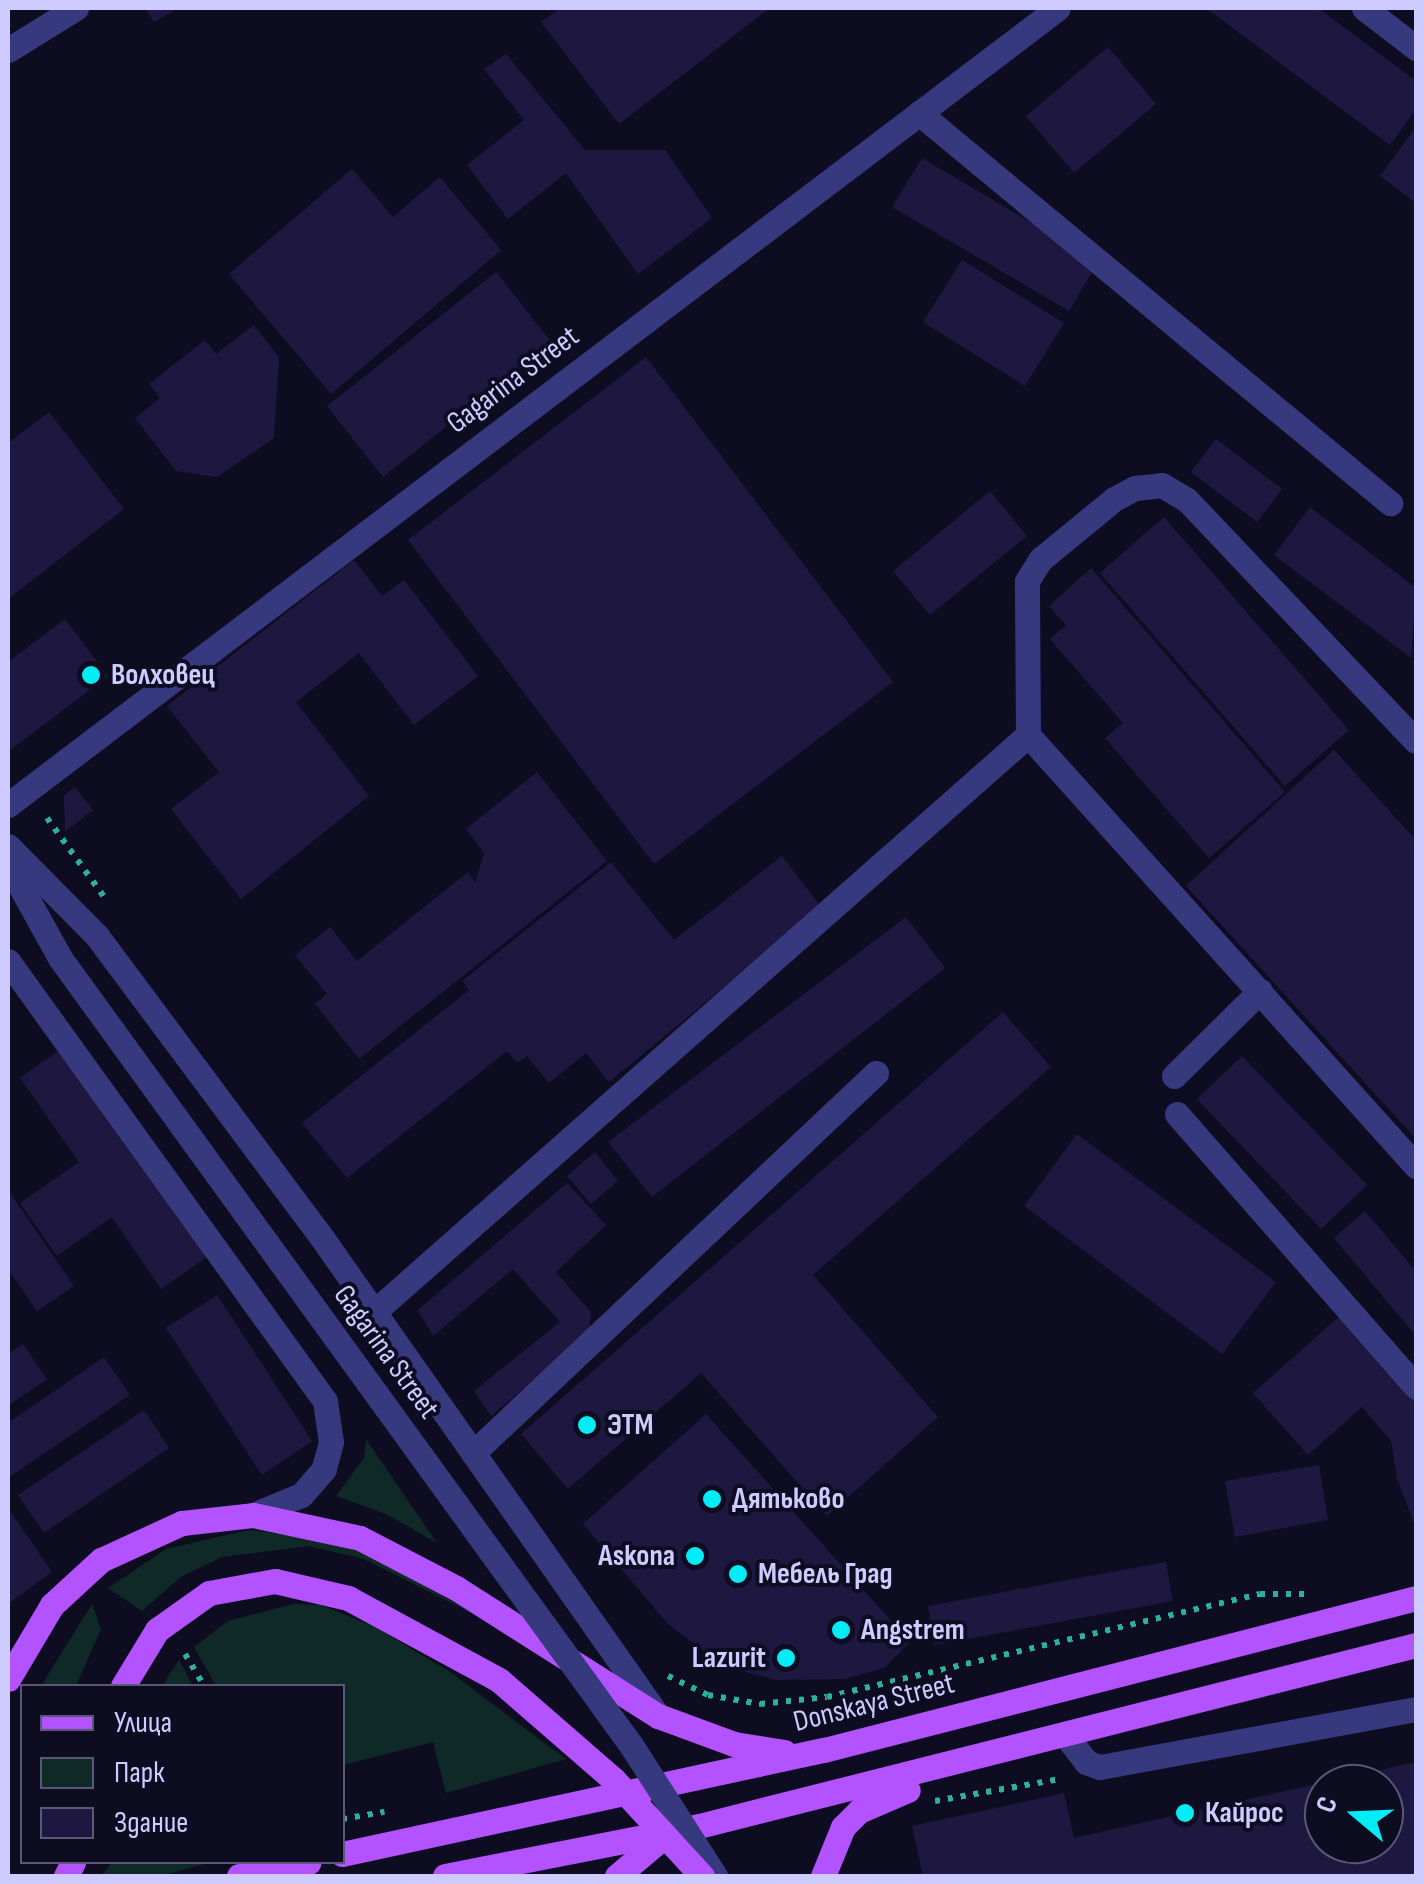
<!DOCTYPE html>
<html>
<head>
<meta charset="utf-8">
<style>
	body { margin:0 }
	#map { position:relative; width:1424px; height:1884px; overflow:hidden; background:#0e0c20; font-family:"Sofia Sans Condensed",sans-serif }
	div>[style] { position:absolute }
	.green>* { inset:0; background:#0f2927 }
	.building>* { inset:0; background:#1e1841 }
	.path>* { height:6px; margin-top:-3px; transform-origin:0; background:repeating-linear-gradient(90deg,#2cb1a1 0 5px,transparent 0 13px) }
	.minor>* { height:25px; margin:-12.5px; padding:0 12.5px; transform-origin:12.5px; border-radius:12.5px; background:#37397f }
	.major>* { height:25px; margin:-12.5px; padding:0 12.5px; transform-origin:12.5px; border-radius:12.5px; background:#b352ff }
	.minor-bridge>* { height:25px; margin:-12.5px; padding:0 12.5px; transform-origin:12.5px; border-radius:12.5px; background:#37397f }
	.major-bridge>* { height:25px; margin:-12.5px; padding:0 12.5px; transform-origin:12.5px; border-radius:12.5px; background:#b352ff }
	.dots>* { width:28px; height:28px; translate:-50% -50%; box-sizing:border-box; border:5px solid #0e0c20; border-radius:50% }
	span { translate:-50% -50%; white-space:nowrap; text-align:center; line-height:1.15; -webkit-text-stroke:8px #0e0c20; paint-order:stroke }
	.street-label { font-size:30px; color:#cdcbff }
	.poi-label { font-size:30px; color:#cdcbff; font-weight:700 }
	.left { translate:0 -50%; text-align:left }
	.right { translate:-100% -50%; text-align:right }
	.frame { position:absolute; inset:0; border:10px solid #cdcbff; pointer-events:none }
	.legend { position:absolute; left:20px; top:1684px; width:325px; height:180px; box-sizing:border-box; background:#0e0c20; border:2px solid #5a5879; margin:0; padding:12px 18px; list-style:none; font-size:30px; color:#cdcbff }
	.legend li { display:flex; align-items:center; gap:20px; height:50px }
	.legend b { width:50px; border:2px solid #5a5879 }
	.north { position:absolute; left:1304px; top:1764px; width:100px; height:100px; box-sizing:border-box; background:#0e0c20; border:2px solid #5a5879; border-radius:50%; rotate:289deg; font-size:28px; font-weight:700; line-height:40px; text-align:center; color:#cdcbff }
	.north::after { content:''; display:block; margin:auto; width:35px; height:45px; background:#00edf6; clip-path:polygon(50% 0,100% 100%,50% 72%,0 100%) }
</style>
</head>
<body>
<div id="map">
	<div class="green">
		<div style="clip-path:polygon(366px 1439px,437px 1543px,386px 1514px,336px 1496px,364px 1458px)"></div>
		<div style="clip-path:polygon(249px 1530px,332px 1541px,374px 1557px,481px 1618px,364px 1559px,309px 1546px,222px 1557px,181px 1577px,142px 1611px,108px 1588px,166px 1549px)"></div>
		<div style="clip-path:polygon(92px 1604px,101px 1629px,76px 1686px,41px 1686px)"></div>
		<div style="clip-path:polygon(293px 1604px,321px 1605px,373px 1626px,449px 1671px,566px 1759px,446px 1793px,433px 1742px,343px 1765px,342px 1686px,216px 1686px,194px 1647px,228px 1621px)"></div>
		<div style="clip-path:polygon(179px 1660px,193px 1686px,163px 1686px,167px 1678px)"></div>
		<div style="clip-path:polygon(112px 1862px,212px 1862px,161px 1876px,101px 1876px)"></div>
	</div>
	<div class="building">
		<div style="clip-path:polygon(145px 8px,178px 8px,154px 22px)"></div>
		<div style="clip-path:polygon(560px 8px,770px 8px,619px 124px,541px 22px)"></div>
		<div style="clip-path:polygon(1206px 8px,1318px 8px,1416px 81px,1416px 109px,1390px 145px)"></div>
		<div style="clip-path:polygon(1108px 47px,1156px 104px,1074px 173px,1026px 116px)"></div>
		<div style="clip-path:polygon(506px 54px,585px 150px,665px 150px,712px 218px,638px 274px,566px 173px,508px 219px,467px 165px,524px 120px,484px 69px)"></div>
		<div style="clip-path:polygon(1416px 127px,1416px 203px,1380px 176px)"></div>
		<div style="clip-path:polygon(922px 158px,1098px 262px,1069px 311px,892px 207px)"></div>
		<div style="clip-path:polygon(352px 169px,393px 217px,440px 177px,501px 250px,331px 394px,229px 274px)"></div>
		<div style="clip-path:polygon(962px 260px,1064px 323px,1025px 386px,923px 322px)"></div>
		<div style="clip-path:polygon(496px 272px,552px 343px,383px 477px,327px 406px)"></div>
		<div style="clip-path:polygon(254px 325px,279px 357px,274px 438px,217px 477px,176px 471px,135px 418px,160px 398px,149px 384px,205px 340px,216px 354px)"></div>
		<div style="clip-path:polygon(646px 357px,893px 682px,654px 864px,408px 540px)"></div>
		<div style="clip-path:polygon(49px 412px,124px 509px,8px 599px,8px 443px)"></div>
		<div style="clip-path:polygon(1216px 439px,1282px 489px,1257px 522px,1191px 472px)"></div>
		<div style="clip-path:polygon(990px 491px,1027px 536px,930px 615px,893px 571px)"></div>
		<div style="clip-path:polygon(1310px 507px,1416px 588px,1411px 658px,1274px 555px)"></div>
		<div style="clip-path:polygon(1164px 517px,1349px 730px,1285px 786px,1100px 573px)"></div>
		<div style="clip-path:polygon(354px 560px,382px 596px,404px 580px,478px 676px,414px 725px,359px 653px,296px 702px,369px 796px,241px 899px,171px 809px,219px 772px,167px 706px)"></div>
		<div style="clip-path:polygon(1091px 568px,1285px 792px,1209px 858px,1105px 738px,1123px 723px,1050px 639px,1066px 625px,1049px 606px)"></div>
		<div style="clip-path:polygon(65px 619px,108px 676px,8px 752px,8px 662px)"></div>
		<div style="clip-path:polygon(1334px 750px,1416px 840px,1416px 1139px,1186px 886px)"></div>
		<div style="clip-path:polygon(537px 772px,607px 861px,359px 1059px,315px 1004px,327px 994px,295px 955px,330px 927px,357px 961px,468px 872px,475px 883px,484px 853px,466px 829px)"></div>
		<div style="clip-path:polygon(75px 787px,93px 810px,65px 832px,64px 796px)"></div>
		<div style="clip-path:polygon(782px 856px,821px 907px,609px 1082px,586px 1053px,549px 1083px,527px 1056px,517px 1063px,507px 1051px,347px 1178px,302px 1123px,469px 990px,462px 981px,611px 862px,674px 940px)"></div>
		<div style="clip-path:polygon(906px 917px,945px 968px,652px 1197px,608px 1142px)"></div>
		<div style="clip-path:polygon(1003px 1012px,1051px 1067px,813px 1275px,938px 1417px,827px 1516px,701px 1373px,568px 1489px,521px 1434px)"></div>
		<div style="clip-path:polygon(62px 1048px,207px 1257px,161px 1289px,112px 1217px,57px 1256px,20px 1203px,79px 1162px,20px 1078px)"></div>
		<div style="clip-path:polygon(1242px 1056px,1367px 1185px,1321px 1229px,1197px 1099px)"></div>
		<div style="clip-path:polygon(1077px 1134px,1276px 1282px,1222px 1354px,1024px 1206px)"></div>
		<div style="clip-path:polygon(595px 1152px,618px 1181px,591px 1204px,567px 1176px)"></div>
		<div style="clip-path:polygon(567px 1183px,606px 1225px,556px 1272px,591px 1312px,589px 1332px,491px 1416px,474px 1391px,560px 1322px,513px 1269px,433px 1336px,418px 1310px)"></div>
		<div style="clip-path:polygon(8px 1190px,74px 1286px,37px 1311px,8px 1269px)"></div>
		<div style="clip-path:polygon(1365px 1211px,1416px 1271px,1416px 1336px,1334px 1238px)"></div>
		<div style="clip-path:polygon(217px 1295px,312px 1441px,262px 1475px,166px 1328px)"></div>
		<div style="clip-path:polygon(1341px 1315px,1416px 1401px,1416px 1529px,1397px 1478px,1391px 1441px,1362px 1407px,1308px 1455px,1253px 1393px)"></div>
		<div style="clip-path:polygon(23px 1344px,47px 1379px,8px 1406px,8px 1354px)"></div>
		<div style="clip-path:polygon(104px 1357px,130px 1395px,8px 1478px,8px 1423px)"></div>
		<div style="clip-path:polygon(144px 1410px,169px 1448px,44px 1533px,18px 1495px)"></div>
		<div style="clip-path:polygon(706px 1414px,910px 1642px,884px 1668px,845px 1679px,777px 1680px,726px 1667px,669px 1625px,583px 1524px)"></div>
		<div style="clip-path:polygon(1319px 1465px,1328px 1520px,1235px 1537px,1225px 1481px)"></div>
		<div style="clip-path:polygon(8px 1508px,52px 1572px,8px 1604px)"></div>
		<div style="clip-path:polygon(1166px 1562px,1173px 1601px,935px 1645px,928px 1606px)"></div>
		<div style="clip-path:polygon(evenodd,1416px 1762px,1416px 1876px,923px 1876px,912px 1826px,1064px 1793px,1074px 1838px,1416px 1762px,1324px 1784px,1384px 1784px,1384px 1844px,1324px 1844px,1324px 1784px)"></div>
	</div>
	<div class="path">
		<div style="left:47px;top:818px;width:102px;rotate:54.1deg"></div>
		<div style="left:185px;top:1654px;width:37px;rotate:59deg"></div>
		<div style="left:668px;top:1676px;width:44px;rotate:25.4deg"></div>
		<div style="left:708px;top:1695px;width:53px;rotate:9.8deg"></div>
		<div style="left:760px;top:1704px;width:67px;rotate:-6deg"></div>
		<div style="left:827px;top:1697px;width:445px;rotate:-13.4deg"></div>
		<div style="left:1260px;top:1594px;width:47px"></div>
		<div style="left:935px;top:1801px;width:127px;rotate:-10deg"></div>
		<div style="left:342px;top:1819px;width:43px;rotate:-9.5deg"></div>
	</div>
	<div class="minor">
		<div style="left:1364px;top:8px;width:66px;rotate:37.6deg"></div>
		<div style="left:8px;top:50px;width:80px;rotate:-31.7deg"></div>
		<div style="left:919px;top:113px;width:612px;rotate:39.63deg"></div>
		<div style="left:1028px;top:735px;width:580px;rotate:48.01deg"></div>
		<div style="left:8px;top:805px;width:1318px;rotate:-37.2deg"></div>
		<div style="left:8px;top:846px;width:127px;rotate:45.3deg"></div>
		<div style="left:97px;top:936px;width:373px;rotate:53.3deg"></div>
		<div style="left:320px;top:1235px;width:588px;rotate:54.9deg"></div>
		<div style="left:8px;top:864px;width:107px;rotate:61deg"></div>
		<div style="left:8px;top:961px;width:542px;rotate:54.23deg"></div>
		<div style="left:325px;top:1401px;width:41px;rotate:81.7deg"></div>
		<div style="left:331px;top:1442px;width:28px;rotate:105deg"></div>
		<div style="left:324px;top:1469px;width:35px;rotate:131deg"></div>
		<div style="left:301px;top:1495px;width:52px;rotate:157.4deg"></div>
		<div style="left:1174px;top:1076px;width:121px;rotate:-44.7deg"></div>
		<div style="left:1177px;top:1114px;width:363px;rotate:48.8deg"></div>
		<div style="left:374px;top:1312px;width:872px;rotate:-41.42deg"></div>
		<div style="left:1028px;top:735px;width:154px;rotate:-90.4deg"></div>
		<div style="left:1027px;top:581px;width:26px;rotate:-58deg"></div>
		<div style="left:1041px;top:559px;width:94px;rotate:-39.4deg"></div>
		<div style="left:1114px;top:499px;width:24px;rotate:-28deg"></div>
		<div style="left:1135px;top:488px;width:27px;rotate:-6deg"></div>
		<div style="left:1162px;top:485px;width:29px;rotate:31deg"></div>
		<div style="left:1187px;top:500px;width:332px;rotate:46.5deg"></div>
		<div style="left:473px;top:1453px;width:554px;rotate:-43.32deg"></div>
		<div style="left:1066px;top:1736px;width:33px;rotate:52deg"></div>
		<div style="left:1086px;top:1762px;width:15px;rotate:20deg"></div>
		<div style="left:1100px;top:1767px;width:321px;rotate:-10.4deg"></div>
	</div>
	<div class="major">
		<div style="left:8px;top:1679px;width:86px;rotate:-59.3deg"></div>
		<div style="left:52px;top:1605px;width:67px;rotate:-42.6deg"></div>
		<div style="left:101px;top:1560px;width:89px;rotate:-24.6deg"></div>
		<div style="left:182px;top:1523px;width:71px;rotate:-6.4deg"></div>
		<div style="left:253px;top:1515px;width:109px;rotate:12.1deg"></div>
		<div style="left:360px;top:1538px;width:108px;rotate:27.5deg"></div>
		<div style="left:456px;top:1588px;width:239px;rotate:32.4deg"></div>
		<div style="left:658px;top:1716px;width:81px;rotate:20.2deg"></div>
		<div style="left:734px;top:1744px;width:51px;rotate:9.1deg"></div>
		<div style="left:342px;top:1854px;width:493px;rotate:-12.2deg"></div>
		<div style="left:824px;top:1750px;width:611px;rotate:-14.4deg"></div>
		<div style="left:66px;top:1876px;width:16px;rotate:-63deg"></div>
		<div style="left:239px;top:1876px;width:71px;rotate:-11.3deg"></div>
		<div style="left:445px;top:1876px;width:259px;rotate:-11.1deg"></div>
		<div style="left:699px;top:1826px;width:739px;rotate:-14.17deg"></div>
		<div style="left:617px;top:1876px;width:59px;rotate:-40.2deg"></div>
		<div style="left:823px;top:1876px;width:53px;rotate:-67.8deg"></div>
		<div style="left:843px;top:1827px;width:23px;rotate:-45deg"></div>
		<div style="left:859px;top:1811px;width:53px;rotate:-23.2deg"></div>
	</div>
	<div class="minor-bridge">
		<div style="left:60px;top:958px;width:972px;rotate:54.04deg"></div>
		<div style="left:631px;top:1745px;width:156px;rotate:57.3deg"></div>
	</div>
	<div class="major-bridge">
		<div style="left:123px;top:1686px;width:66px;rotate:-58.7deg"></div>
		<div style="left:157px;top:1630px;width:64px;rotate:-35.4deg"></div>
		<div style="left:209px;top:1593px;width:67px;rotate:-10.3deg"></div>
		<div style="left:275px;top:1581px;width:75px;rotate:13.1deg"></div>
		<div style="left:348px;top:1598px;width:172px;rotate:28.5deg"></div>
		<div style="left:499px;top:1680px;width:152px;rotate:41deg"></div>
		<div style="left:614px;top:1780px;width:130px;rotate:47.5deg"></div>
	</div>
	<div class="dots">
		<div style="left:91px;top:675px;background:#00edf6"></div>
		<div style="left:587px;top:1425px;background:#00edf6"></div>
		<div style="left:712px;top:1499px;background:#00edf6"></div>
		<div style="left:695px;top:1556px;background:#00edf6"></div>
		<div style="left:738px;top:1574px;background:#00edf6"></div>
		<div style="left:841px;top:1630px;background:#00edf6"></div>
		<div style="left:786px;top:1658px;background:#00edf6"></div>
		<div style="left:1185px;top:1813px;background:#00edf6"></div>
	</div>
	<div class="street-label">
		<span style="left:513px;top:380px;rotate:-37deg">Gagarina Street</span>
		<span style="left:386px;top:1352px;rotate:54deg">Gagarina Street</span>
		<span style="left:874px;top:1703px;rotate:-14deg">Donskaya Street</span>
	</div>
	<div class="poi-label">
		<span class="left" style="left:111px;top:675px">Волховец</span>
		<span class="left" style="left:607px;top:1425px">ЭТМ</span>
		<span class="left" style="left:732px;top:1499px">Дятьково</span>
		<span class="right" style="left:675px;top:1556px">Askona</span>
		<span class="left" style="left:758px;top:1574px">Мебель Град</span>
		<span class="left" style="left:861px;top:1630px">Angstrem</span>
		<span class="right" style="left:766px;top:1658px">Lazurit</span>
		<span class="left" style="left:1205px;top:1813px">Кайрос</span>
	</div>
	<div class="frame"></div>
	<ul class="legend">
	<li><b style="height:12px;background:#b352ff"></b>Улица</li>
	<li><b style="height:28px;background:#0f2927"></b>Парк</li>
	<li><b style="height:28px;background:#1e1841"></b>Здание</li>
	</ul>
	<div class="north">С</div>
</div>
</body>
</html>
